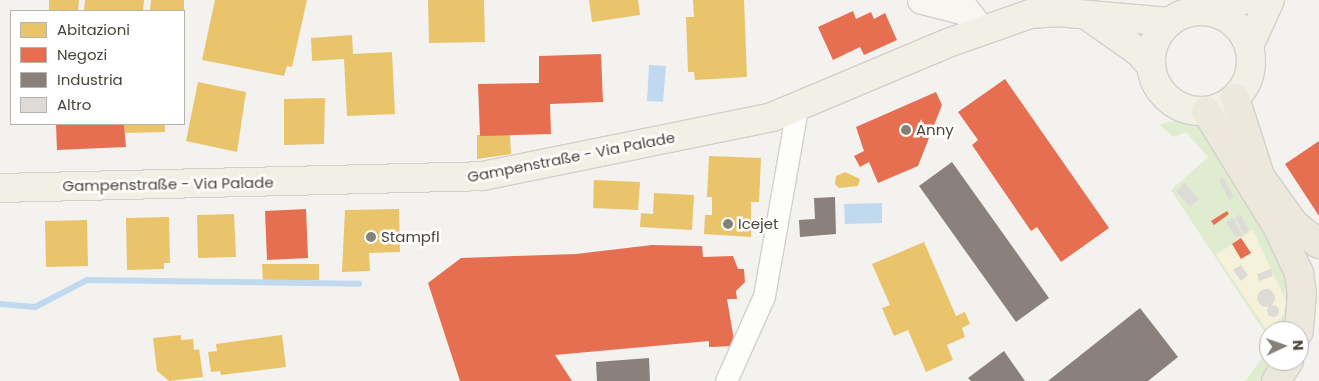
<!DOCTYPE html>
<html>
<head>
<meta charset="utf-8">
<style>
	body { margin:0 }
	#map { position:relative; width:1319px; height:381px; overflow:hidden; background:#f3f2ee; font-family:Poppins,sans-serif }
	div>[style] { position:absolute }
	.green>* { inset:0; background:#dfeccf }
	.sand>* { inset:0; background:#f5f1da }
	.water>* { inset:0; background:#c1d9ef }
	.homes>* { inset:0; background:#e9c46a }
	.shops>* { inset:0; background:#e76f51 }
	.industry>* { inset:0; background:#8a817c }
	.stream>* { height:6px; margin:-3px; padding:0 3px; transform-origin:3px; border-radius:3px; background:#c1d9ef }
	.building>* { inset:0; background:#dddbd6 }
	.round { border-radius:50% }
	.roads { filter:drop-shadow(1px 0 #d1d0cb) drop-shadow(-1px 0 #d1d0cb) drop-shadow(0 1px #d1d0cb) drop-shadow(0 -1px #d1d0cb) }
	.street>* { height:21px; margin:-10.5px; padding:0 10.5px; transform-origin:10.5px; border-radius:10.5px; background:#fdfdfc }
	.secondary>* { height:28px; margin:-14px; padding:0 14px; transform-origin:14px; border-radius:14px; background:#f7f6f1 }
	.primary>* { height:28px; margin:-14px; padding:0 14px; transform-origin:14px; border-radius:14px; background:#f1efe6 }
	.primary>.ring { margin:-14px; padding:0; box-sizing:content-box; background:none; border:28px solid #f1efe6; border-radius:50% }
	.highway>* { height:28px; margin:-14px; padding:0 14px; transform-origin:14px; border-radius:14px; background:#ece9dc }
	.dots>* { width:14px; height:14px; translate:-50% -50%; box-sizing:border-box; border:2px solid #fff; border-radius:50% }
	span { translate:-50% -50%; white-space:nowrap; text-align:center; line-height:1.15; -webkit-text-stroke:5px #fff; paint-order:stroke }
	.poi-label { font-size:15px; color:#4a4439 }
	.left { translate:0 -50%; text-align:left }
	.street-label { font-size:15px; color:#4a4439 }
	.legend { position:absolute; left:10px; top:10px; width:175px; height:115px; box-sizing:border-box; background:#fff; border:1px solid #b7b4b0; margin:0; padding:6px 9px; list-style:none; font-size:15px; color:#4a4439 }
	.legend li { display:flex; align-items:center; gap:10px; height:25px }
	.legend b { width:25px; border:1px solid #b7b4b0 }
	.north { position:absolute; left:1259px; top:321px; width:50px; height:50px; box-sizing:border-box; background:#fff; border:1px solid #b7b4b0; border-radius:50%; rotate:87deg; font-size:14px; font-weight:700; line-height:20px; text-align:center; color:#4a4439 }
	.north::after { content:''; display:block; margin:auto; width:18px; height:22px; background:#858178; clip-path:polygon(50% 0,100% 100%,50% 72%,0 100%) }
</style>
</head>
<body>
<div id="map">
	<div class="green">
		<div style="clip-path:polygon(1179px 119px,1194px 122px,1208px 137px,1272px 218px,1299px 331px,1269px 331px,1269px 339px,1171px 190px,1208px 157px,1186px 132px,1174px 137px,1159px 125px)"></div>
		<div style="clip-path:polygon(1269px 349px,1269px 361px,1289px 361px,1276px 381px,1245px 381px)"></div>
	</div>
	<div class="sand">
		<div style="clip-path:polygon(1253px 230px,1286px 301px,1284px 314px,1269px 333px,1216px 255px)"></div>
	</div>
	<div class="water">
		<div style="clip-path:polygon(649px 65px,666px 66px,663px 102px,647px 101px)"></div>
		<div style="clip-path:polygon(882px 203px,882px 223px,845px 224px,844px 204px)"></div>
	</div>
	<div class="homes">
		<div style="clip-path:polygon(49px 0,79px 0,78px 11px,49px 11px)"></div>
		<div style="clip-path:polygon(85px 0,144px 0,143px 11px,84px 11px)"></div>
		<div style="clip-path:polygon(151px 0,184px 0,184px 11px,150px 11px)"></div>
		<div style="clip-path:polygon(215px 0,307px 0,292px 67px,287px 66px,284px 76px,202px 60px)"></div>
		<div style="clip-path:polygon(428px 0,484px 0,485px 42px,429px 43px)"></div>
		<div style="clip-path:polygon(589px 0,638px 0,640px 15px,592px 22px)"></div>
		<div style="clip-path:polygon(693px 0,744px 0,747px 77px,695px 80px,694px 72px,688px 72px,686px 17px,694px 17px)"></div>
		<div style="clip-path:polygon(352px 35px,353px 54px,392px 52px,395px 114px,347px 116px,344px 59px,312px 61px,311px 38px)"></div>
		<div style="clip-path:polygon(198px 82px,246px 92px,237px 152px,186px 141px)"></div>
		<div style="clip-path:polygon(325px 98px,324px 144px,284px 145px,284px 99px)"></div>
		<div style="clip-path:polygon(124px 124px,165px 124px,165px 132px,125px 133px)"></div>
		<div style="clip-path:polygon(477px 135px,510px 135px,511px 154px,477px 159px)"></div>
		<div style="clip-path:polygon(709px 156px,761px 158px,759px 202px,751px 202px,751px 237px,704px 234px,705px 215px,712px 215px,712px 197px,707px 197px)"></div>
		<div style="clip-path:polygon(845px 172px,860px 179px,858px 186px,839px 188px,835px 184px,836px 176px)"></div>
		<div style="clip-path:polygon(594px 180px,640px 182px,638px 210px,593px 208px)"></div>
		<div style="clip-path:polygon(654px 193px,694px 195px,692px 230px,640px 227px,641px 213px,653px 214px)"></div>
		<div style="clip-path:polygon(399px 209px,400px 252px,369px 253px,370px 271px,342px 272px,345px 210px)"></div>
		<div style="clip-path:polygon(234px 214px,236px 257px,198px 258px,197px 215px)"></div>
		<div style="clip-path:polygon(169px 217px,170px 263px,164px 263px,164px 269px,127px 270px,126px 218px)"></div>
		<div style="clip-path:polygon(87px 220px,88px 266px,46px 267px,45px 221px)"></div>
		<div style="clip-path:polygon(924px 242px,956px 316px,965px 312px,970px 324px,962px 328px,965px 337px,947px 345px,953px 360px,926px 372px,908px 330px,894px 336px,882px 308px,890px 305px,872px 264px)"></div>
		<div style="clip-path:polygon(262px 264px,319px 264px,319px 280px,263px 281px)"></div>
		<div style="clip-path:polygon(181px 335px,181px 340px,193px 339px,194px 350px,199px 349px,203px 377px,169px 381px,157px 371px,153px 338px)"></div>
		<div style="clip-path:polygon(282px 335px,286px 367px,221px 375px,220px 371px,211px 372px,208px 352px,217px 351px,216px 344px)"></div>
	</div>
	<div class="shops">
		<div style="clip-path:polygon(853px 11px,856px 19px,871px 12px,874px 19px,885px 13px,897px 40px,864px 55px,860px 47px,833px 60px,818px 27px)"></div>
		<div style="clip-path:polygon(601px 54px,603px 102px,550px 104px,551px 134px,480px 136px,478px 84px,539px 83px,539px 56px)"></div>
		<div style="clip-path:polygon(1005px 79px,1109px 228px,1061px 262px,1037px 227px,1031px 231px,972px 145px,978px 140px,958px 112px)"></div>
		<div style="clip-path:polygon(936px 92px,942px 105px,918px 166px,878px 183px,869px 162px,860px 167px,854px 156px,864px 151px,856px 127px)"></div>
		<div style="clip-path:polygon(56px 124px,124px 124px,126px 147px,57px 150px)"></div>
		<div style="clip-path:polygon(1319px 141px,1319px 216px,1285px 164px)"></div>
		<div style="clip-path:polygon(306px 209px,308px 258px,267px 260px,265px 211px)"></div>
		<div style="clip-path:polygon(1227px 211px,1229px 214px,1214px 225px,1211px 221px)"></div>
		<div style="clip-path:polygon(1241px 238px,1251px 253px,1241px 259px,1232px 244px)"></div>
		<div style="clip-path:polygon(652px 245px,702px 246px,703px 257px,733px 256px,738px 269px,744px 269px,745px 282px,736px 291px,737px 299px,727px 299px,735px 346px,709px 347px,709px 341px,555px 355px,572px 381px,460px 381px,428px 283px,461px 258px,576px 254px)"></div>
	</div>
	<div class="industry">
		<div style="clip-path:polygon(952px 162px,1049px 298px,1016px 322px,919px 186px)"></div>
		<div style="clip-path:polygon(835px 197px,836px 234px,800px 237px,799px 220px,815px 219px,814px 198px)"></div>
		<div style="clip-path:polygon(1140px 308px,1178px 357px,1148px 381px,1048px 381px)"></div>
		<div style="clip-path:polygon(1004px 351px,1025px 381px,971px 381px,968px 378px)"></div>
		<div style="clip-path:polygon(649px 358px,650px 381px,597px 381px,596px 362px)"></div>
	</div>
	<div class="stream">
		<div style="left:0;top:304px;width:35px;rotate:5deg"></div>
		<div style="left:35px;top:307px;width:59px;rotate:-27.4deg"></div>
		<div style="left:87px;top:280px;width:272px;rotate:0.8deg"></div>
	</div>
	<div class="building">
		<div style="clip-path:polygon(1223px 177px,1234px 197px,1229px 200px,1219px 180px)"></div>
		<div style="clip-path:polygon(1185px 183px,1199px 199px,1190px 207px,1176px 191px)"></div>
		<div style="clip-path:polygon(1240px 214px,1249px 230px,1244px 234px,1235px 218px)"></div>
		<div style="clip-path:polygon(1233px 218px,1242px 234px,1236px 238px,1226px 222px)"></div>
		<div style="clip-path:polygon(1241px 265px,1248px 275px,1241px 281px,1233px 270px)"></div>
		<div style="clip-path:polygon(1271px 269px,1273px 276px,1259px 281px,1257px 274px)"></div>
		<div class="round" style="left:1257px;top:289px;width:18px;height:18px"></div>
		<div class="round" style="left:1267px;top:305px;width:12px;height:12px"></div>
	</div>
	<div class="roads">
		<div class="street">
			<div style="left:726px;top:381px;width:93px;rotate:-65.9deg"></div>
			<div style="left:764px;top:296px;width:190px;rotate:-80deg"></div>
		</div>
		<div class="secondary">
			<div style="left:922px;top:0;width:45px;rotate:14deg"></div>
			<div style="left:966px;top:11px;width:24px;rotate:52deg"></div>
		</div>
		<div class="primary">
			<div class="ring" style="left:1151px;top:11px;width:72px;height:72px"></div>
			<div style="left:1212px;top:12px;width:33px;rotate:-21deg"></div>
			<div style="left:1092px;top:19px;width:57px;rotate:35.1deg"></div>
			<div style="left:1139px;top:52px;width:18px;rotate:49deg"></div>
			<div style="left:1249px;top:46px;width:51px;rotate:-65.5deg"></div>
			<div style="left:0;top:188px;width:483px;rotate:-1.4deg"></div>
			<div style="left:483px;top:176px;width:295px;rotate:-11.5deg"></div>
			<div style="left:772px;top:117px;width:191px;rotate:-22.8deg"></div>
			<div style="left:948px;top:43px;width:87px;rotate:-19.5deg"></div>
			<div style="left:1030px;top:14px;width:26px;rotate:-4deg"></div>
			<div style="left:1056px;top:12px;width:114px;rotate:5deg"></div>
		</div>
		<div class="highway">
			<div style="left:1235px;top:98px;width:82px;rotate:72.2deg"></div>
			<div style="left:1260px;top:176px;width:59px;rotate:54.7deg"></div>
			<div style="left:1294px;top:224px;width:32px;rotate:39deg"></div>
			<div style="left:1206px;top:111px;width:137px;rotate:58.4deg"></div>
			<div style="left:1278px;top:228px;width:50px;rotate:65deg"></div>
			<div style="left:1299px;top:273px;width:21px;rotate:82deg"></div>
			<div style="left:1302px;top:294px;width:38px;rotate:95deg"></div>
			<div style="left:1276px;top:381px;width:24px;rotate:-57deg"></div>
		</div>
	</div>
	<div class="dots">
		<div style="left:906px;top:130px;background:#858178"></div>
		<div style="left:728px;top:224px;background:#858178"></div>
		<div style="left:371px;top:237px;background:#858178"></div>
	</div>
	<div class="poi-label">
		<span class="left" style="left:916px;top:130px">Anny</span>
		<span class="left" style="left:738px;top:224px">Icejet</span>
		<span class="left" style="left:381px;top:237px">Stampfl</span>
	</div>
	<div class="street-label">
		<span style="left:571px;top:157px;rotate:-11deg">Gampenstraße - Via Palade</span>
		<span style="left:168px;top:184px;rotate:-1deg">Gampenstraße - Via Palade</span>
	</div>
	<ul class="legend">
	<li><b style="height:14px;background:#e9c46a"></b>Abitazioni</li>
	<li><b style="height:14px;background:#e76f51"></b>Negozi</li>
	<li><b style="height:14px;background:#8a817c"></b>Industria</li>
	<li><b style="height:14px;background:#dddbd6"></b>Altro</li>
	</ul>
	<div class="north">N</div>
</div>
</body>
</html>
